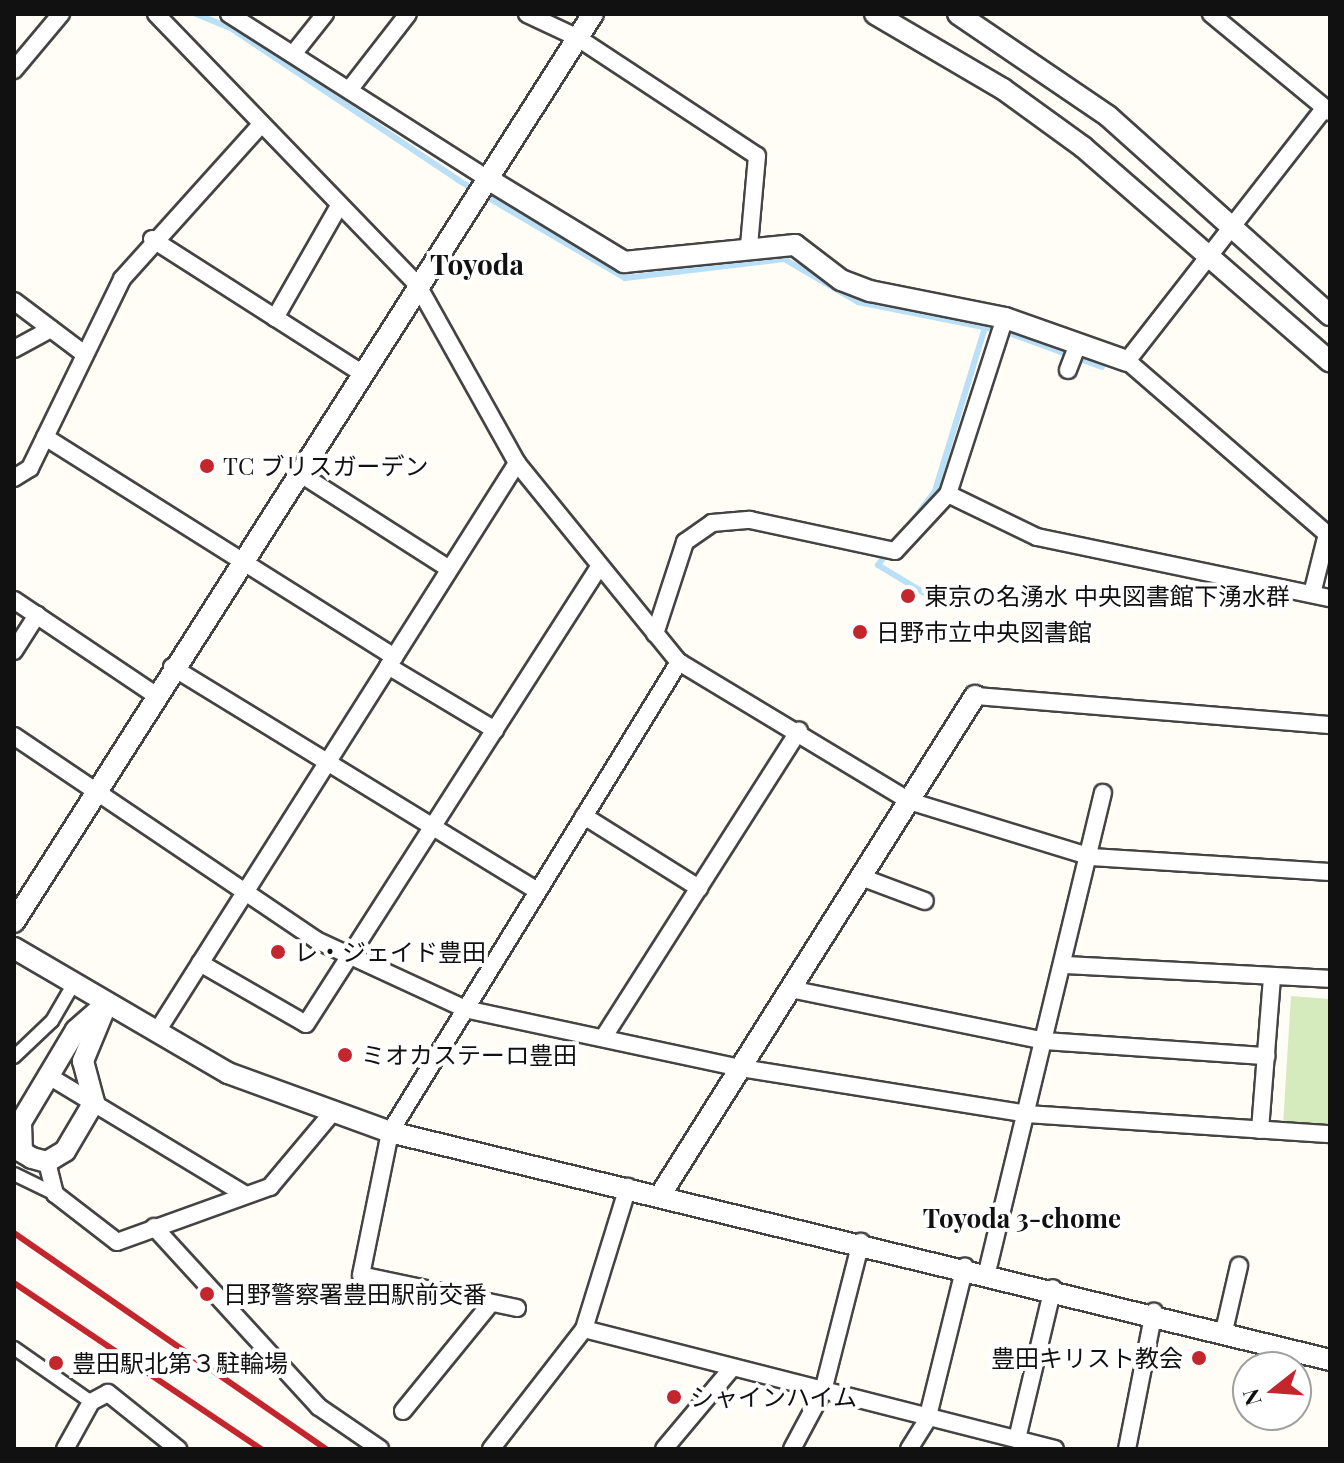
<!DOCTYPE html>
<html>
<head>
<meta charset="utf-8">
<style>
	body { margin:0 }
	#map { position:relative; width:1344px; height:1463px; overflow:hidden; background:#fffdf5; font-family:"Playfair Display","Noto Sans JP",serif }
	div>[style] { position:absolute }
	.green>* { inset:0; background:#d5ebbd }
	.stream>* { height:6px; margin:-3px; padding:0 3px; transform-origin:3px; border-radius:3px; background:#b9e0f7 }
	.roads { filter:drop-shadow(2px 0 #444) drop-shadow(-2px 0 #444) drop-shadow(0 2px #444) drop-shadow(0 -2px #444) }
	.pedestrian>* { height:12px; margin:-6px; padding:0 6px; transform-origin:6px; border-radius:6px; background:#fff }
	.minor>* { height:16px; margin:-8px; padding:0 8px; transform-origin:8px; border-radius:8px; background:#fff }
	.tertiary>* { height:20px; margin:-10px; padding:0 10px; transform-origin:10px; border-radius:10px; background:#fff }
	.rail>* { height:6px; margin:-3px; padding:0 3px; transform-origin:3px; border-radius:3px; background:#c4262e }
	.dots>* { width:22px; height:22px; translate:-50% -50%; box-sizing:border-box; border:4px solid #fff; border-radius:50% }
	span { translate:-50% -50%; white-space:nowrap; text-align:center; line-height:1.15; -webkit-text-stroke:8px #fff; paint-order:stroke }
	.poi-label { font-size:24px; color:#111 }
	.left { translate:0 -50%; text-align:left }
	.right { translate:-100% -50%; text-align:right }
	.neighbourhood-label { font-size:26px; color:#111; font-weight:700 }
	.quarter-label { font-size:28px; color:#111; font-weight:700 }
	.frame { position:absolute; inset:0; border:16px solid #111; pointer-events:none }
	.north { position:absolute; left:1232px; top:1351px; width:80px; height:80px; box-sizing:border-box; background:#fff; border:2px solid #a0a0a0; border-radius:50%; rotate:253deg; font-size:22px; font-weight:700; line-height:32px; text-align:center; color:#111 }
	.north::after { content:''; display:block; margin:auto; width:28px; height:36px; background:#c4262e; clip-path:polygon(50% 0,100% 100%,50% 72%,0 100%) }
</style>
</head>
<body>
<div id="map">
	<div class="green">
		<div style="clip-path:polygon(1291px 996px,1330px 999px,1330px 1126px,1283px 1125px)"></div>
	</div>
	<div class="stream">
		<div style="left:196px;top:14px;width:35px;rotate:22deg"></div>
		<div style="left:229px;top:27px;width:275px;rotate:33.7deg"></div>
		<div style="left:458px;top:180px;width:194px;rotate:30.4deg"></div>
		<div style="left:625px;top:278px;width:160px;rotate:-6.8deg"></div>
		<div style="left:784px;top:259px;width:86px;rotate:30.2deg"></div>
		<div style="left:858px;top:302px;width:133px;rotate:11.3deg"></div>
		<div style="left:1274px;top:161px;width:60px;rotate:-53.1deg"></div>
		<div style="left:1009px;top:333px;width:99px;rotate:20.1deg"></div>
		<div style="left:909px;top:526px;width:44px;rotate:-53.4deg"></div>
		<div style="left:935px;top:491px;width:171px;rotate:-73deg"></div>
		<div style="left:887px;top:553px;width:15px;rotate:127deg"></div>
		<div style="left:878px;top:565px;width:77px;rotate:31.2deg"></div>
	</div>
	<div class="roads">
		<div class="pedestrian">
			<div style="left:14px;top:1057px;width:52px;rotate:-43.5deg"></div>
			<div style="left:52px;top:1021px;width:44px;rotate:-59.9deg"></div>
			<div style="left:14px;top:1174px;width:46px;rotate:26deg"></div>
			<div style="left:14px;top:1348px;width:94px;rotate:35deg"></div>
		</div>
		<div class="minor">
			<div style="left:156px;top:14px;width:376px;rotate:46deg"></div>
			<div style="left:417px;top:284px;width:205px;rotate:60.8deg"></div>
			<div style="left:517px;top:463px;width:257px;rotate:50.9deg"></div>
			<div style="left:679px;top:662px;width:269px;rotate:31.1deg"></div>
			<div style="left:909px;top:801px;width:190px;rotate:17.1deg"></div>
			<div style="left:1091px;top:857px;width:239px;rotate:3.6deg"></div>
			<div style="left:229px;top:14px;width:305px;rotate:32.5deg"></div>
			<div style="left:527px;top:14px;width:56px;rotate:25.2deg"></div>
			<div style="left:578px;top:38px;width:214px;rotate:33.4deg"></div>
			<div style="left:757px;top:156px;width:90px;rotate:95.1deg"></div>
			<div style="left:1211px;top:14px;width:154px;rotate:39.5deg"></div>
			<div style="left:294px;top:53px;width:50px;rotate:-51.5deg"></div>
			<div style="left:14px;top:70px;width:73px;rotate:-50deg"></div>
			<div style="left:349px;top:90px;width:96px;rotate:-52.2deg"></div>
			<div style="left:152px;top:239px;width:247px;rotate:32.6deg"></div>
			<div style="left:14px;top:301px;width:86px;rotate:37deg"></div>
			<div style="left:275px;top:318px;width:129px;rotate:-60.3deg"></div>
			<div style="left:14px;top:349px;width:42px;rotate:-28.4deg"></div>
			<div style="left:1068px;top:370px;width:25px;rotate:-69deg"></div>
			<div style="left:45px;top:437px;width:413px;rotate:32.2deg"></div>
			<div style="left:296px;top:471px;width:182px;rotate:32.6deg"></div>
			<div style="left:14px;top:478px;width:19px;rotate:-32deg"></div>
			<div style="left:30px;top:468px;width:210px;rotate:-64deg"></div>
			<div style="left:122px;top:279px;width:206px;rotate:-48deg"></div>
			<div style="left:948px;top:494px;width:99px;rotate:25.8deg"></div>
			<div style="left:1037px;top:537px;width:299px;rotate:11.8deg"></div>
			<div style="left:1312px;top:594px;width:62px;rotate:-76deg"></div>
			<div style="left:1327px;top:534px;width:264px;rotate:-139.1deg"></div>
			<div style="left:1127px;top:361px;width:321px;rotate:-52deg"></div>
			<div style="left:14px;top:600px;width:169px;rotate:33.9deg"></div>
			<div style="left:655px;top:634px;width:97px;rotate:-71.9deg"></div>
			<div style="left:685px;top:542px;width:33px;rotate:-35deg"></div>
			<div style="left:712px;top:523px;width:38px;rotate:-5deg"></div>
			<div style="left:750px;top:520px;width:148px;rotate:12.1deg"></div>
			<div style="left:895px;top:551px;width:78px;rotate:-47.1deg"></div>
			<div style="left:948px;top:494px;width:185px;rotate:-72.1deg"></div>
			<div style="left:14px;top:651px;width:43px;rotate:-57.4deg"></div>
			<div style="left:388px;top:666px;width:125px;rotate:30.9deg"></div>
			<div style="left:172px;top:667px;width:429px;rotate:31.5deg"></div>
			<div style="left:975px;top:696px;width:356px;rotate:4.7deg"></div>
			<div style="left:14px;top:736px;width:364px;rotate:34deg"></div>
			<div style="left:316px;top:940px;width:164px;rotate:24.8deg"></div>
			<div style="left:465px;top:1009px;width:282px;rotate:12.1deg"></div>
			<div style="left:741px;top:1068px;width:290px;rotate:9.1deg"></div>
			<div style="left:1027px;top:1114px;width:304px;rotate:3.8deg"></div>
			<div style="left:584px;top:816px;width:136px;rotate:32.1deg"></div>
			<div style="left:861px;top:877px;width:68px;rotate:20.6deg"></div>
			<div style="left:200px;top:963px;width:122px;rotate:29.9deg"></div>
			<div style="left:306px;top:1024px;width:543px;rotate:-57.33deg"></div>
			<div style="left:1064px;top:965px;width:266px;rotate:3deg"></div>
			<div style="left:790px;top:989px;width:260px;rotate:11.5deg"></div>
			<div style="left:1045px;top:1041px;width:222px;rotate:3.9deg"></div>
			<div style="left:156px;top:1033px;width:675px;rotate:-57.65deg"></div>
			<div style="left:605px;top:1035px;width:361px;rotate:-57.5deg"></div>
			<div style="left:47px;top:1075px;width:232px;rotate:31.1deg"></div>
			<div style="left:1260px;top:1130px;width:154px;rotate:-85.5deg"></div>
			<div style="left:47px;top:1162px;width:33px;rotate:76deg"></div>
			<div style="left:55px;top:1194px;width:78px;rotate:37.7deg"></div>
			<div style="left:117px;top:1242px;width:163px;rotate:-19.8deg"></div>
			<div style="left:270px;top:1187px;width:97px;rotate:-50deg"></div>
			<div style="left:154px;top:1227px;width:244px;rotate:47.5deg"></div>
			<div style="left:319px;top:1407px;width:74px;rotate:34.5deg"></div>
			<div style="left:987px;top:1272px;width:493px;rotate:-76.4deg"></div>
			<div style="left:517px;top:1308px;width:159px;rotate:-168.1deg"></div>
			<div style="left:361px;top:1275px;width:146px;rotate:-78.5deg"></div>
			<div style="left:390px;top:1132px;width:552px;rotate:-58.41deg"></div>
			<div style="left:584px;top:1329px;width:486px;rotate:14.3deg"></div>
			<div style="left:1224px;top:1331px;width:67px;rotate:-77deg"></div>
			<div style="left:403px;top:1411px;width:139px;rotate:-50.8deg"></div>
			<div style="left:1017px;top:1439px;width:155px;rotate:-76.6deg"></div>
			<div style="left:65px;top:1449px;width:54px;rotate:-61deg"></div>
			<div style="left:91px;top:1402px;width:19px;rotate:-28deg"></div>
			<div style="left:108px;top:1393px;width:90px;rotate:38.7deg"></div>
			<div style="left:491px;top:1449px;width:152px;rotate:-52.2deg"></div>
			<div style="left:584px;top:1329px;width:149px;rotate:-72.8deg"></div>
			<div style="left:664px;top:1449px;width:106px;rotate:-50deg"></div>
			<div style="left:792px;top:1449px;width:66px;rotate:-61.9deg"></div>
			<div style="left:823px;top:1391px;width:154px;rotate:-75.7deg"></div>
			<div style="left:909px;top:1449px;width:34px;rotate:-58deg"></div>
			<div style="left:927px;top:1420px;width:158px;rotate:-76.1deg"></div>
			<div style="left:1127px;top:1449px;width:140px;rotate:-78.9deg"></div>
		</div>
		<div class="tertiary">
			<div style="left:875px;top:14px;width:148px;rotate:30.4deg"></div>
			<div style="left:1003px;top:89px;width:99px;rotate:35.9deg"></div>
			<div style="left:1083px;top:147px;width:327px;rotate:41deg"></div>
			<div style="left:958px;top:14px;width:181px;rotate:34.2deg"></div>
			<div style="left:1108px;top:116px;width:298px;rotate:41.9deg"></div>
			<div style="left:486px;top:178px;width:162px;rotate:31.3deg"></div>
			<div style="left:624px;top:262px;width:172px;rotate:-5.7deg"></div>
			<div style="left:795px;top:245px;width:58px;rotate:37.3deg"></div>
			<div style="left:841px;top:280px;width:31px;rotate:21deg"></div>
			<div style="left:870px;top:291px;width:138px;rotate:11.3deg"></div>
			<div style="left:1005px;top:318px;width:129px;rotate:19.4deg"></div>
			<div style="left:14px;top:922px;width:1077px;rotate:-57.48deg"></div>
			<div style="left:14px;top:948px;width:248px;rotate:30.3deg"></div>
			<div style="left:228px;top:1073px;width:172px;rotate:20deg"></div>
			<div style="left:390px;top:1132px;width:967px;rotate:13.63deg"></div>
			<div style="left:107px;top:1003px;width:63px;rotate:112.5deg"></div>
			<div style="left:83px;top:1061px;width:42px;rotate:75deg"></div>
			<div style="left:94px;top:1102px;width:57px;rotate:120.6deg"></div>
			<div style="left:65px;top:1151px;width:21px;rotate:149deg"></div>
			<div style="left:47px;top:1162px;width:16px;rotate:-165deg"></div>
			<div style="left:32px;top:1158px;width:12px;rotate:-149deg"></div>
			<div style="left:22px;top:1152px;width:30px;rotate:-92deg"></div>
			<div style="left:21px;top:1122px;width:107px;rotate:-59.1deg"></div>
			<div style="left:76px;top:1030px;width:41px;rotate:-41.1deg"></div>
			<div style="left:661px;top:1194px;width:589px;rotate:-57.77deg"></div>
		</div>
	</div>
	<div class="rail">
		<div style="left:14px;top:1233px;width:379px;rotate:34.7deg"></div>
		<div style="left:14px;top:1283px;width:298px;rotate:33.9deg"></div>
	</div>
	<div class="dots">
		<div style="left:207px;top:466px;background:#c4262e"></div>
		<div style="left:908px;top:596px;background:#c4262e"></div>
		<div style="left:860px;top:632px;background:#c4262e"></div>
		<div style="left:278px;top:952px;background:#c4262e"></div>
		<div style="left:345px;top:1055px;background:#c4262e"></div>
		<div style="left:207px;top:1294px;background:#c4262e"></div>
		<div style="left:1199px;top:1358px;background:#c4262e"></div>
		<div style="left:56px;top:1363px;background:#c4262e"></div>
		<div style="left:674px;top:1397px;background:#c4262e"></div>
	</div>
	<div class="poi-label">
		<span class="left" style="left:223px;top:466px">TC ブリスガーデン</span>
		<span class="left" style="left:924px;top:596px">東京の名湧水 中央図書館下湧水群</span>
		<span class="left" style="left:876px;top:632px">日野市立中央図書館</span>
		<span class="left" style="left:294px;top:952px">レ・ジェイド豊田</span>
		<span class="left" style="left:361px;top:1055px">ミオカステーロ豊田</span>
		<span class="left" style="left:223px;top:1294px">日野警察署豊田駅前交番</span>
		<span class="right" style="left:1183px;top:1358px">豊田キリスト教会</span>
		<span class="left" style="left:72px;top:1363px">豊田駅北第３駐輪場</span>
		<span class="left" style="left:690px;top:1397px">シャインハイム</span>
	</div>
	<div class="neighbourhood-label">
		<span style="left:1022px;top:1218px">Toyoda 3-chome</span>
	</div>
	<div class="quarter-label">
		<span style="left:477px;top:264px">Toyoda</span>
	</div>
	<div class="frame"></div>
	<div class="north">N</div>
</div>
</body>
</html>
